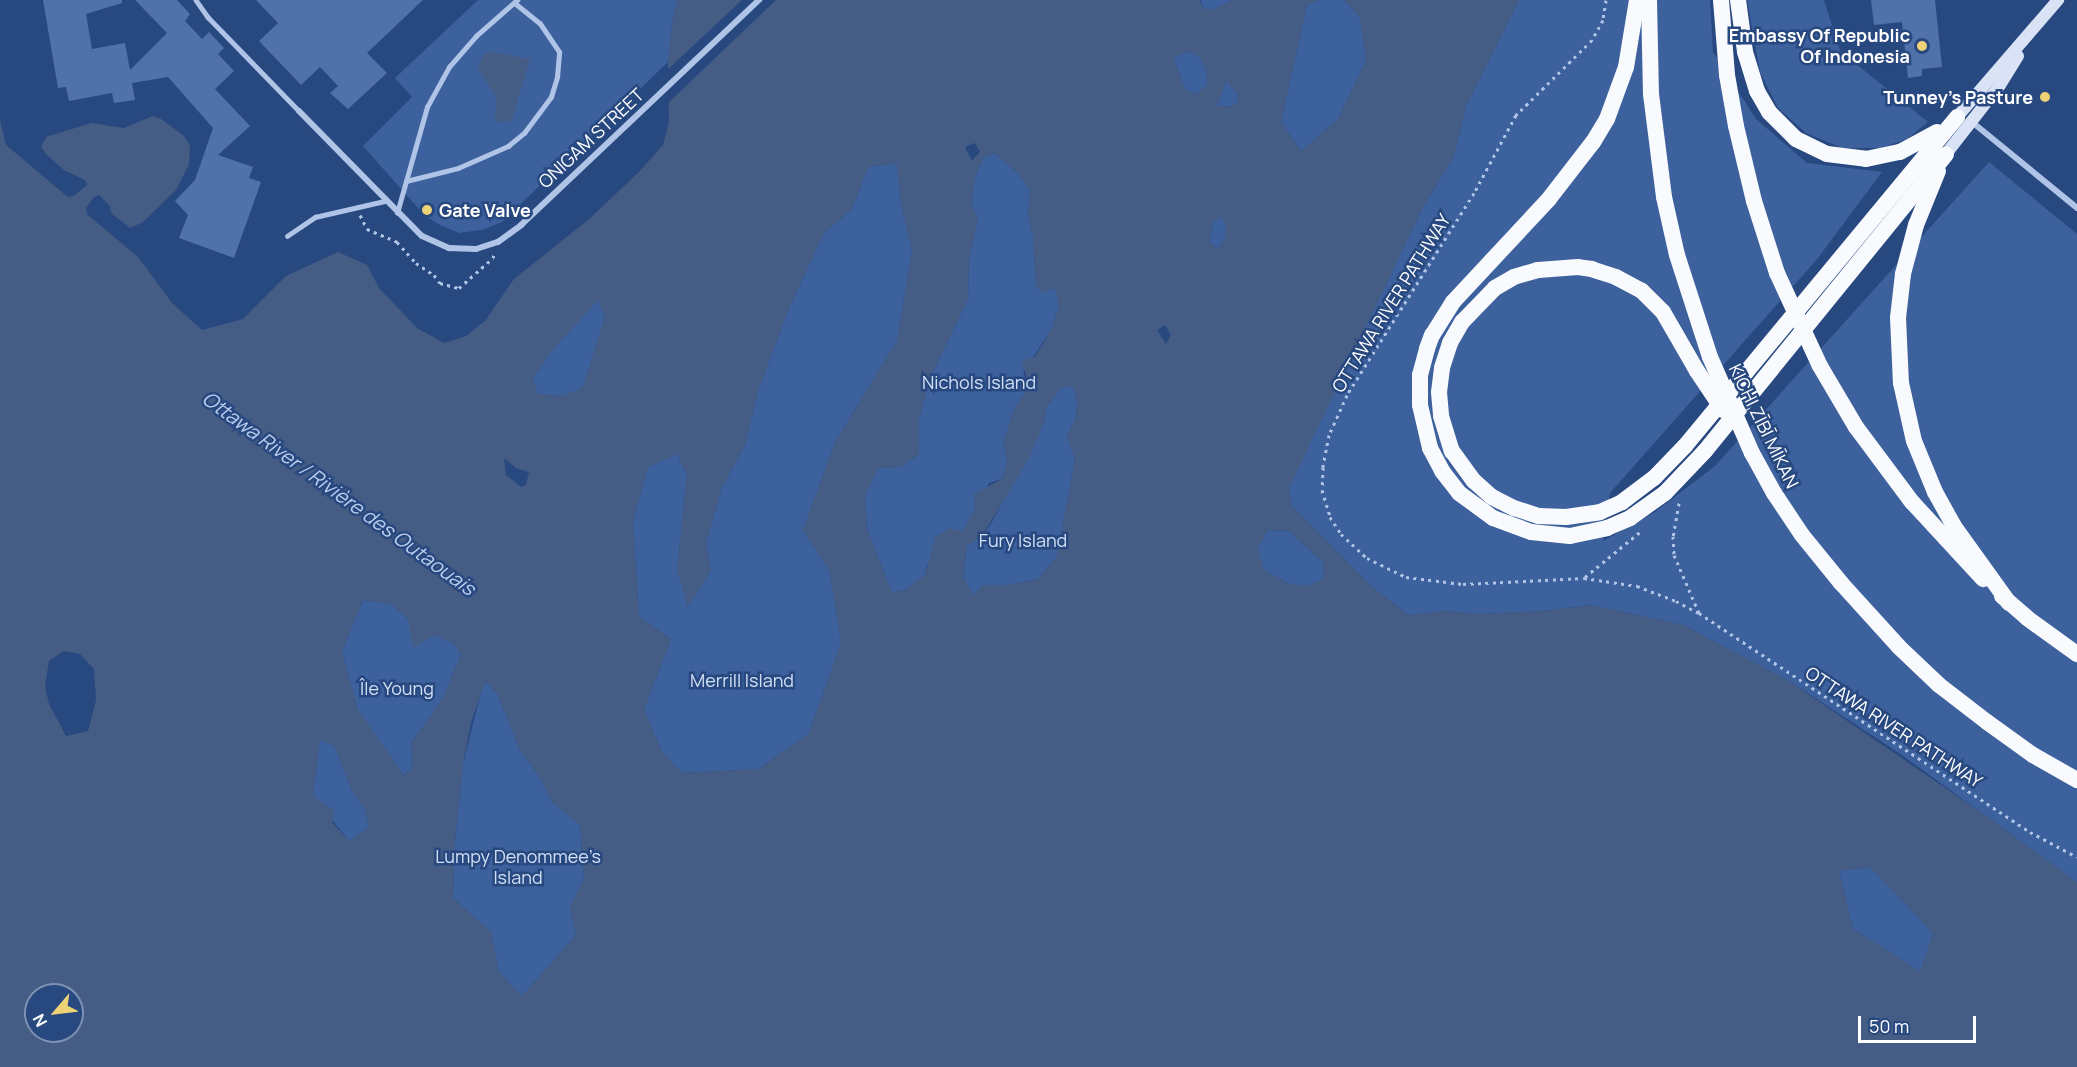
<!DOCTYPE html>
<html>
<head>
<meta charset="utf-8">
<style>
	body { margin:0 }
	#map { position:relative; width:2077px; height:1067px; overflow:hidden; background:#284880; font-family:Manrope,sans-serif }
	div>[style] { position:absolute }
	.green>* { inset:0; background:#3d619d }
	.water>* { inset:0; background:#455d85 }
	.pier>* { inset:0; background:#284880 }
	.building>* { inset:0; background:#5071a9 }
	.path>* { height:3px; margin-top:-1.5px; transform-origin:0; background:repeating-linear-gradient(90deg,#afc4e6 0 3px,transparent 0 7.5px) }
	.service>* { height:4.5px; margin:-2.25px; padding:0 2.25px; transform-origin:2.25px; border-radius:2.25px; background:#afc4e6 }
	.minor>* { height:6px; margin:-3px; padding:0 3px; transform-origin:3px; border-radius:3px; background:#afc4e6 }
	.secondary>* { height:12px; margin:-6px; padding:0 6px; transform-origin:6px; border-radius:6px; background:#d9e3f5 }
	.trunk>* { height:16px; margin:-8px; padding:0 8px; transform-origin:8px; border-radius:8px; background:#f8fafe }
	.trunk-bridge>* { height:16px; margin:-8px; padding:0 8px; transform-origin:8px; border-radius:8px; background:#f8fafe }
	.dots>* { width:16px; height:16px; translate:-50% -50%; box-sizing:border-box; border:3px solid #284880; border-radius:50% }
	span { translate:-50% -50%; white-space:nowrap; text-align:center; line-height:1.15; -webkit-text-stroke:5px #284880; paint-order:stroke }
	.poi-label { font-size:18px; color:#fff; font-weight:700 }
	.right { translate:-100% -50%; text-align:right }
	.left { translate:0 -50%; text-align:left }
	.street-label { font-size:18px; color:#fff }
	.park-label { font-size:18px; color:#d2e0f5 }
	.water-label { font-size:20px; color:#bbceed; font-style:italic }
	.north { position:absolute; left:24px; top:983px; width:60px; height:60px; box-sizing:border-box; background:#284880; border:2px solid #7e91b3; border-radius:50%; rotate:242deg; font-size:16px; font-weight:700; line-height:24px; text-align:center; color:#fff }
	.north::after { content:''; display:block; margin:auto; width:21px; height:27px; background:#edd376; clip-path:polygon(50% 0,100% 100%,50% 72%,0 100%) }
	.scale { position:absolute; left:1858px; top:1016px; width:118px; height:27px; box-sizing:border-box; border:3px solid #fff; border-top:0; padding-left:8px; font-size:18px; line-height:21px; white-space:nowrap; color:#fff; -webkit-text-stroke:4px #284880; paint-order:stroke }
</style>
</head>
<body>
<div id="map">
	<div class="green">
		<div style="clip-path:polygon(478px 0,678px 0,673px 17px,668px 62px,502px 222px,482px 230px,459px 233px,440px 225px,425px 216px,363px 146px,412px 97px,395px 78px)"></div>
		<div style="clip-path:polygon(1201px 0,1232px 0,1214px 9px,1203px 9px)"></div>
		<div style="clip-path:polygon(1318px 0,1344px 0,1360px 17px,1366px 60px,1338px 119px,1301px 151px,1281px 122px,1307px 5px)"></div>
		<div style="clip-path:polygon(1519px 0,1710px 0,1713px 52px,1756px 119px,1807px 163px,1882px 172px,1818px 258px,1610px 493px,1603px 541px,1655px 512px,1715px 466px,1989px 162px,2077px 234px,2077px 882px,1899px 753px,1789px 681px,1683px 625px,1591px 605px,1545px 611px,1478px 614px,1446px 611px,1408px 615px,1370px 585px,1292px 506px,1289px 488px,1299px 465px,1422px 209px,1454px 156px,1466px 106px)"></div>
		<div style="clip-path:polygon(1747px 0,1824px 0,1840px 51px,1928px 122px,1907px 139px,1881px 148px,1842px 148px,1806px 133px,1778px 108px,1760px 72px)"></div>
		<div style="clip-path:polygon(1189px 51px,1200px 58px,1206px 70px,1207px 85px,1196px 94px,1185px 89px,1174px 58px)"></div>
		<div style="clip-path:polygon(1226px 81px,1237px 93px,1238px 103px,1230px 107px,1217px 106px)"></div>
		<div style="clip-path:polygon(995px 153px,1020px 175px,1030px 191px,1028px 215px,1033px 236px,1036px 286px,1055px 287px,1059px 305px,1052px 328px,1023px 373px,1029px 386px,1013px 412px,1004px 440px,1007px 465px,1002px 479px,989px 483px,963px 532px,927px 565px,925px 575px,906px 589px,892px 593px,867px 529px,865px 495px,878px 468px,901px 467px,919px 454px,919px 419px,931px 376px,968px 299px,969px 258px,978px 219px,971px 203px,976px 174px,984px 157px)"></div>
		<div style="clip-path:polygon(897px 163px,901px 204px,912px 250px,897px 341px,836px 440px,803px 530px,830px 572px,841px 643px,809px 733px,759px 769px,682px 773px,662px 752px,644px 710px,671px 639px,639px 617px,633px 521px,648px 467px,677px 454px,687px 474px,677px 570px,688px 606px,711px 570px,706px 543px,722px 487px,745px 445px,759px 388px,789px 308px,824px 233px,852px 209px,868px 167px)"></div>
		<div style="clip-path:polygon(1220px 215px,1226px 224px,1225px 238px,1218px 249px,1210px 242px,1212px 223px)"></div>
		<div style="clip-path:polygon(598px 299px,605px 317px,583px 387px,563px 396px,538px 394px,533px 379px,549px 354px)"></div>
		<div style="clip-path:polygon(1073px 385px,1077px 402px,1076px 417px,1067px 436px,1075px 459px,1057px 556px,1038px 579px,1008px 585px,983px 585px,973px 596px,963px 577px,967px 545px,981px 538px,992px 522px,1043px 425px,1047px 406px,1060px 389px)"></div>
		<div style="clip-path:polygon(1268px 530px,1289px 531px,1324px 563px,1323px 579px,1307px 586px,1290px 584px,1264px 570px,1257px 549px)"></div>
		<div style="clip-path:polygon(363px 600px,391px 604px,408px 619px,454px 644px,461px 654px,443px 698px,411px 743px,413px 767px,404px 776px,358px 710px,347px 671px,342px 651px)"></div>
		<div style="clip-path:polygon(484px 680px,497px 693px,520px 750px,538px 775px,553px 803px,580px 824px,584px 879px,570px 908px,576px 935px,522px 996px,499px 972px,491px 932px,453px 898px,454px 850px,463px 764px)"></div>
		<div style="clip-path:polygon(320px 740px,334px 746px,352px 790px,365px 810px,369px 827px,349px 841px,313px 796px)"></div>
		<div style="clip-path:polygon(1870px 867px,1933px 933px,1920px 972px,1853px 929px,1839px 871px)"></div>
	</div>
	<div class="water">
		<div style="clip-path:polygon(evenodd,678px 0,1200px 0,1203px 9px,1214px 9px,1232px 0,1318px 0,1307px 5px,1281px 122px,1301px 151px,1338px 119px,1366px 60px,1360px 17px,1344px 0,1519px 0,1466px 106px,1454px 156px,1422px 209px,1289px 488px,1292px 506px,1370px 585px,1408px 615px,1446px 611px,1478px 614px,1545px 611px,1591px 605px,1683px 625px,1789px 681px,1982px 813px,2077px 882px,2077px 1067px,0 1067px,0 120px,6px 145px,68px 197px,74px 196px,87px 185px,85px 180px,64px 170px,47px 155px,41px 147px,46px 137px,91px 123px,124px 128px,153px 116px,161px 119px,184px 136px,190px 146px,189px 164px,176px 190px,143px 222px,130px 228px,111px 213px,110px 206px,99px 195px,94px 197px,86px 208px,87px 214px,138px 257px,172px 303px,202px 330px,243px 319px,286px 276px,338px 252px,367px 265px,379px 288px,417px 328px,444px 343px,466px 336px,485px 321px,514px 279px,589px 219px,638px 173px,663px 145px,669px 122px,668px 62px,673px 17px,678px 0,1189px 51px,1200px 58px,1206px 70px,1207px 85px,1196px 94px,1185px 89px,1174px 58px,1189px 51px,678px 0,1226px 81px,1237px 93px,1238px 103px,1230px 107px,1217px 106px,1226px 81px,678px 0,975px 143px,980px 152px,972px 161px,965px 147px,975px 143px,678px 0,995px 153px,1020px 175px,1030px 191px,1028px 215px,1033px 236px,1036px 286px,1043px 293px,1055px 288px,1059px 305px,1052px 328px,1035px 357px,1022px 361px,1029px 386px,1013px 412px,1004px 440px,1007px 465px,1002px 479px,974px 494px,975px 508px,963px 532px,950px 528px,935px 537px,925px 575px,906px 589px,892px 593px,867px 529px,865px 495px,878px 468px,901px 467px,919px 454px,919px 419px,931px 376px,968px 299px,969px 258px,978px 219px,971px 203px,976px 174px,984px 157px,995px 153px,678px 0,897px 163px,901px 204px,912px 250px,897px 341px,836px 440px,803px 530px,830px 572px,841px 643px,809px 733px,759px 769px,682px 773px,662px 752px,644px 710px,671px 639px,639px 617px,633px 521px,648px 467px,677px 454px,687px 474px,677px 570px,688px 607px,711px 570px,706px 543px,722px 487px,745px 445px,759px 388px,789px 308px,824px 233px,852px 209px,868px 167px,897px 163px,678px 0,1220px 216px,1226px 225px,1225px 238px,1218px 249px,1210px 242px,1212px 223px,1220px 216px,678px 0,598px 300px,605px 317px,583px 387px,563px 396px,538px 394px,533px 379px,549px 354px,598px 300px,678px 0,1165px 325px,1171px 335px,1166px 344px,1157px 330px,1165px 325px,678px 0,1073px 386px,1077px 402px,1076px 417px,1067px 436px,1075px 459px,1057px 556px,1038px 579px,1008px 585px,983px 585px,973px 595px,963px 577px,967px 545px,981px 538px,1029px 458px,1043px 425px,1047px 406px,1060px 389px,1073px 386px,678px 0,504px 458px,516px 468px,529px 472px,526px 485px,521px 487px,506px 475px,504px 458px,678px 0,1268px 530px,1289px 531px,1324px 563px,1323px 579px,1307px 586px,1290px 584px,1264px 570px,1258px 549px,1268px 530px,678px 0,363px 600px,391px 604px,408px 619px,413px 648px,434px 635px,454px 644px,461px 654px,443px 698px,411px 743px,413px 767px,404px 776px,358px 709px,347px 671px,342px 651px,363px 600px,678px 0,64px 651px,80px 654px,94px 669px,96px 700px,88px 731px,66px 736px,49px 704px,45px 686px,49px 661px,64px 651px,678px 0,485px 681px,497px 693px,520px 750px,538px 775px,553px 803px,580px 825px,584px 879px,570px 908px,576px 935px,522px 996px,499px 972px,491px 932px,453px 898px,454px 850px,463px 764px,471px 723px,485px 681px,678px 0,320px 740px,334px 746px,352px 790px,365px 810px,369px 827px,349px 841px,332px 822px,334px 810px,313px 796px,320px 740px,678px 0,1870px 867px,1933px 933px,1920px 971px,1853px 929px,1839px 871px,1870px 867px,678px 0,36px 995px,72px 995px,72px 1031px,36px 1031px,36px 995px)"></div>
		<div style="clip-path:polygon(490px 52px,530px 59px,512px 120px,500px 123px,495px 119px,496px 97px,478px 68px,483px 55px)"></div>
	</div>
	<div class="pier">
		<div style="clip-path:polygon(742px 0,776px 0,666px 105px,665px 72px)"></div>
	</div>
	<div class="building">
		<div style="clip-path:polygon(43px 0,122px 0,122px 3px,86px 14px,92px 49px,125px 43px,130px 70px,167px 33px,135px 0,177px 0,190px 14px,185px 21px,202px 39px,209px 32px,224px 48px,218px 54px,234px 71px,215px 89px,250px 126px,218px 155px,253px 167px,249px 178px,261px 182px,234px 258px,179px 238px,188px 215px,175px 201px,195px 180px,213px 128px,168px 77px,132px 83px,135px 100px,114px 103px,112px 93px,69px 101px,66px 87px,58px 88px)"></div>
		<div style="clip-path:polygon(256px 0,423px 0,367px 53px,387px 73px,348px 109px,330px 93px,338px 86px,320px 67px,301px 85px,259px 41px,278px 23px)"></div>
		<div style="clip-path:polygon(1871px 0,1935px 0,1942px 67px,1922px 69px,1922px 76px,1908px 78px,1902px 22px,1874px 25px)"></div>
	</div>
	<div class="path">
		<div style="left:1606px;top:0;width:20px;rotate:99deg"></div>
		<div style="left:1603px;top:20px;width:23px;rotate:119deg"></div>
		<div style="left:1592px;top:40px;width:107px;rotate:135.4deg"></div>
		<div style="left:1516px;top:115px;width:89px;rotate:118.3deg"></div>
		<div style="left:1474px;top:193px;width:239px;rotate:122.2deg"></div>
		<div style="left:1347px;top:395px;width:44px;rotate:114.2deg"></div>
		<div style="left:1329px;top:435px;width:33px;rotate:101deg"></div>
		<div style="left:1323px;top:467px;width:23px;rotate:92deg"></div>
		<div style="left:1322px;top:490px;width:28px;rotate:73deg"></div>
		<div style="left:1330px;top:517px;width:20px;rotate:57deg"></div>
		<div style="left:1341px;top:534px;width:35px;rotate:43deg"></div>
		<div style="left:1367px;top:558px;width:43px;rotate:26deg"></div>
		<div style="left:1406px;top:577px;width:57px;rotate:7deg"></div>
		<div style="left:1463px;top:584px;width:121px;rotate:-2.8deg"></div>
		<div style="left:1584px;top:578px;width:54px;rotate:8.6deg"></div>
		<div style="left:1637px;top:586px;width:42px;rotate:21deg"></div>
		<div style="left:1676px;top:601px;width:26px;rotate:28deg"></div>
		<div style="left:1699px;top:613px;width:397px;rotate:33.5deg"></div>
		<div style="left:2030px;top:832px;width:53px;rotate:28deg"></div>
		<div style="left:360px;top:215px;width:16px;rotate:63deg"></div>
		<div style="left:367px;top:229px;width:33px;rotate:23deg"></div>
		<div style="left:397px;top:242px;width:28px;rotate:48deg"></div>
		<div style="left:416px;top:263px;width:22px;rotate:34deg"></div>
		<div style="left:434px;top:275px;width:10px;rotate:53deg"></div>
		<div style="left:440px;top:283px;width:20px;rotate:15deg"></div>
		<div style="left:459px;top:288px;width:45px;rotate:-41.4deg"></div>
		<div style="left:493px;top:258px;width:4px;rotate:-76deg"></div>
		<div style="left:1679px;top:503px;width:34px;rotate:100deg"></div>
		<div style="left:1673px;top:536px;width:19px;rotate:87deg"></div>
		<div style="left:1674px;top:555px;width:63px;rotate:66.7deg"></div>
		<div style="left:1585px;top:577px;width:71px;rotate:-39.3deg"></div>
	</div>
	<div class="service">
		<div style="left:196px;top:0;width:21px;rotate:55deg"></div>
		<div style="left:208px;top:17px;width:131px;rotate:45.9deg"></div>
		<div style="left:406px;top:181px;width:54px;rotate:-14deg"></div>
		<div style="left:458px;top:168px;width:55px;rotate:-23.7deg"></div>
		<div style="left:508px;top:146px;width:21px;rotate:-39deg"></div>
		<div style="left:524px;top:133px;width:45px;rotate:-53.1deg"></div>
		<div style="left:551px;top:97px;width:21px;rotate:-73deg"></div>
		<div style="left:557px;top:77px;width:25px;rotate:-85deg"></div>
		<div style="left:559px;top:52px;width:34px;rotate:-124deg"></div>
		<div style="left:540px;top:24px;width:33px;rotate:-141deg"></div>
		<div style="left:397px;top:213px;width:110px;rotate:-74.2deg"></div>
		<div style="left:427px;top:107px;width:46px;rotate:-61.2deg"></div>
		<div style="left:449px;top:67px;width:41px;rotate:-48.9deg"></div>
		<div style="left:476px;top:36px;width:55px;rotate:-41.3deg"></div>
		<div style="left:287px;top:236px;width:34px;rotate:-34deg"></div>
		<div style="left:315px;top:217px;width:72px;rotate:-12.9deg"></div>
	</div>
	<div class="minor">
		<div style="left:299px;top:111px;width:175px;rotate:45.5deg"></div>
		<div style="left:422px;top:236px;width:30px;rotate:24deg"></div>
		<div style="left:449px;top:248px;width:27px;rotate:2deg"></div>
		<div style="left:476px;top:249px;width:23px;rotate:-18deg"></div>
		<div style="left:498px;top:242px;width:29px;rotate:-36deg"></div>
		<div style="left:521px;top:225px;width:328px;rotate:-43.4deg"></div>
		<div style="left:1972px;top:122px;width:136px;rotate:39.3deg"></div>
	</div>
	<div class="secondary">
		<div style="left:1957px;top:117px;width:155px;rotate:-49.2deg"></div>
		<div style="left:1946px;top:154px;width:88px;rotate:-52deg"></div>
		<div style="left:2000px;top:85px;width:34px;rotate:-58deg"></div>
	</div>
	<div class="trunk">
		<div style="left:1637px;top:0;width:68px;rotate:99.3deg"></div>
		<div style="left:1626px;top:67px;width:55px;rotate:110.1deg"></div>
		<div style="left:1607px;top:119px;width:27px;rotate:121deg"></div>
		<div style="left:1593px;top:142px;width:72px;rotate:127.7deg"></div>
		<div style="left:1549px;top:199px;width:141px;rotate:133deg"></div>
		<div style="left:1453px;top:302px;width:39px;rotate:122deg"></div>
		<div style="left:1432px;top:335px;width:15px;rotate:110deg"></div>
		<div style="left:1427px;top:349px;width:27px;rotate:105deg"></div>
		<div style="left:1420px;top:375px;width:30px;rotate:90deg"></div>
		<div style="left:1420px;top:405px;width:44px;rotate:76.9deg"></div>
		<div style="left:1430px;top:448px;width:26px;rotate:62deg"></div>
		<div style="left:1442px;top:471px;width:28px;rotate:52deg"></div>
		<div style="left:1459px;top:493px;width:42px;rotate:36.3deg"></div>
		<div style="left:1493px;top:518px;width:40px;rotate:20.2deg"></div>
		<div style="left:1531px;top:532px;width:39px;rotate:6deg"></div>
		<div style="left:1570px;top:536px;width:38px;rotate:-12deg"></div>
		<div style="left:1607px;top:528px;width:25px;rotate:-23deg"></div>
		<div style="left:1630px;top:518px;width:43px;rotate:-35.5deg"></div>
		<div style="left:1665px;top:493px;width:58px;rotate:-46.4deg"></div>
		<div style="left:1705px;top:451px;width:382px;rotate:-50.9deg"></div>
		<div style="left:1649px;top:0;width:94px;rotate:88.8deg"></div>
		<div style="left:1651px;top:94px;width:104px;rotate:82.8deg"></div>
		<div style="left:1664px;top:197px;width:59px;rotate:77.4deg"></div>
		<div style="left:1677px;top:255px;width:107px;rotate:72.1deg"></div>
		<div style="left:1721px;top:0;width:75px;rotate:85.4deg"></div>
		<div style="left:1727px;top:75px;width:52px;rotate:80deg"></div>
		<div style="left:1736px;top:126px;width:77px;rotate:76.5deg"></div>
		<div style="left:1754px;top:201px;width:76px;rotate:72.3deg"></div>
		<div style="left:1738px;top:0;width:52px;rotate:82.3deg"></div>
		<div style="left:1745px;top:52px;width:41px;rotate:72.9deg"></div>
		<div style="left:1757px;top:91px;width:24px;rotate:60deg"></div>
		<div style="left:1769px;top:112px;width:38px;rotate:45deg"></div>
		<div style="left:1796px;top:139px;width:34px;rotate:26deg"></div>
		<div style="left:1827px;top:154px;width:39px;rotate:7deg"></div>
		<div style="left:1866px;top:159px;width:35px;rotate:-12deg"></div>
		<div style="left:1900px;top:152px;width:42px;rotate:-28.4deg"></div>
		<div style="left:1938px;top:171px;width:58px;rotate:112.2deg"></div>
		<div style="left:1916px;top:225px;width:51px;rotate:104.9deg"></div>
		<div style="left:1903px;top:274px;width:44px;rotate:96.5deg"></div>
		<div style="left:1898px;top:318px;width:65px;rotate:87.4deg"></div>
		<div style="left:1901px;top:383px;width:59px;rotate:77.4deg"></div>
		<div style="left:1914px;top:441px;width:55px;rotate:67.6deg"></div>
		<div style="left:1935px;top:492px;width:38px;rotate:61deg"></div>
		<div style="left:1953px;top:525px;width:96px;rotate:54.3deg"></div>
		<div style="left:1820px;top:366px;width:71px;rotate:59.5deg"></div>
		<div style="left:1856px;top:427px;width:94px;rotate:53.3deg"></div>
		<div style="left:1912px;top:502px;width:105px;rotate:47.3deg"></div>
		<div style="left:1697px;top:371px;width:68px;rotate:-120deg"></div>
		<div style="left:1663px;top:312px;width:30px;rotate:-135deg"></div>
		<div style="left:1642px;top:291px;width:30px;rotate:-152deg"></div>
		<div style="left:1616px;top:277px;width:25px;rotate:-162deg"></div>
		<div style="left:1592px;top:269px;width:14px;rotate:-172deg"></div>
		<div style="left:1578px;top:267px;width:40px;rotate:175.7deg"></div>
		<div style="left:1538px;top:270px;width:25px;rotate:164deg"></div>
		<div style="left:1514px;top:277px;width:22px;rotate:150deg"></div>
		<div style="left:1495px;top:288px;width:47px;rotate:134.1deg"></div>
		<div style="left:1462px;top:322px;width:24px;rotate:120deg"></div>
		<div style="left:1450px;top:343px;width:26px;rotate:108deg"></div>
		<div style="left:1442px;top:368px;width:24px;rotate:97deg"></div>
		<div style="left:1439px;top:392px;width:24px;rotate:85deg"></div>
		<div style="left:1441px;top:416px;width:37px;rotate:73deg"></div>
		<div style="left:1452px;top:451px;width:37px;rotate:54deg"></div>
		<div style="left:1474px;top:481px;width:24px;rotate:42deg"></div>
		<div style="left:1492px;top:497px;width:25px;rotate:27deg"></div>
		<div style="left:1514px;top:508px;width:26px;rotate:18deg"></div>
		<div style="left:1539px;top:516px;width:27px;rotate:2deg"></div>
		<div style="left:1566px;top:517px;width:34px;rotate:-8deg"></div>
		<div style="left:1600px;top:512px;width:24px;rotate:-24deg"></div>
		<div style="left:1622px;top:502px;width:40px;rotate:-37deg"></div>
		<div style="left:1654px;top:478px;width:45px;rotate:-45.9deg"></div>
		<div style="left:1685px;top:446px;width:427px;rotate:-50.4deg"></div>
		<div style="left:1752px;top:453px;width:46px;rotate:61.2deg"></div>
		<div style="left:1774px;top:493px;width:50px;rotate:56.3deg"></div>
		<div style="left:1802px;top:535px;width:62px;rotate:50.9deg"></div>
		<div style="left:1841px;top:583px;width:86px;rotate:47.8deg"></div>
		<div style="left:1899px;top:647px;width:55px;rotate:43.5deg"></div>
		<div style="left:1939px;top:685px;width:61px;rotate:37.6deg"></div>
		<div style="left:1987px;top:722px;width:57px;rotate:35.7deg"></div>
		<div style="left:2033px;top:755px;width:51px;rotate:29.6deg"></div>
		<div style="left:2002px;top:596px;width:33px;rotate:41deg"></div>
		<div style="left:2027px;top:618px;width:62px;rotate:35.8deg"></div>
	</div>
	<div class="trunk-bridge">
		<div style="left:1777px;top:273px;width:102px;rotate:65.2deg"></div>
		<div style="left:1710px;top:357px;width:105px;rotate:66.4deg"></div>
		<div style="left:1697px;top:371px;width:47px;rotate:56.3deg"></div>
	</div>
	<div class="dots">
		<div style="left:1922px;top:46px;background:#edd376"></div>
		<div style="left:2045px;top:97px;background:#edd376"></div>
		<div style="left:427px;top:210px;background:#edd376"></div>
	</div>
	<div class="poi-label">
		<span class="right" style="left:1910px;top:46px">Embassy Of Republic<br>Of Indonesia</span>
		<span class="right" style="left:2033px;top:97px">Tunney's Pasture</span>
		<span class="left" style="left:439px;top:210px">Gate Valve</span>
	</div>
	<div class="street-label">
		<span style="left:591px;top:138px;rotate:-43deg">ONIGAM STREET</span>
		<span style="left:1391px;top:303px;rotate:-58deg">OTTAWA RIVER PATHWAY</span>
		<span style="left:1764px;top:426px;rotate:64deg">KICHI ZĪBĪ MĪKAN</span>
		<span style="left:1894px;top:727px;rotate:33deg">OTTAWA RIVER PATHWAY</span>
	</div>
	<div class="park-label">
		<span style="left:979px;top:382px">Nichols Island</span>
		<span style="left:1023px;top:540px">Fury Island</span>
		<span style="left:742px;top:680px">Merrill Island</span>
		<span style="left:397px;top:688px">Île Young</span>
		<span style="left:518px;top:867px">Lumpy Denommee’s<br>Island</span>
	</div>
	<div class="water-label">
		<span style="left:339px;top:493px;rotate:36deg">Ottawa River / Rivière des Outaouais</span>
	</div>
	<div class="north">N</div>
	<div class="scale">50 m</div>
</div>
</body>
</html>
